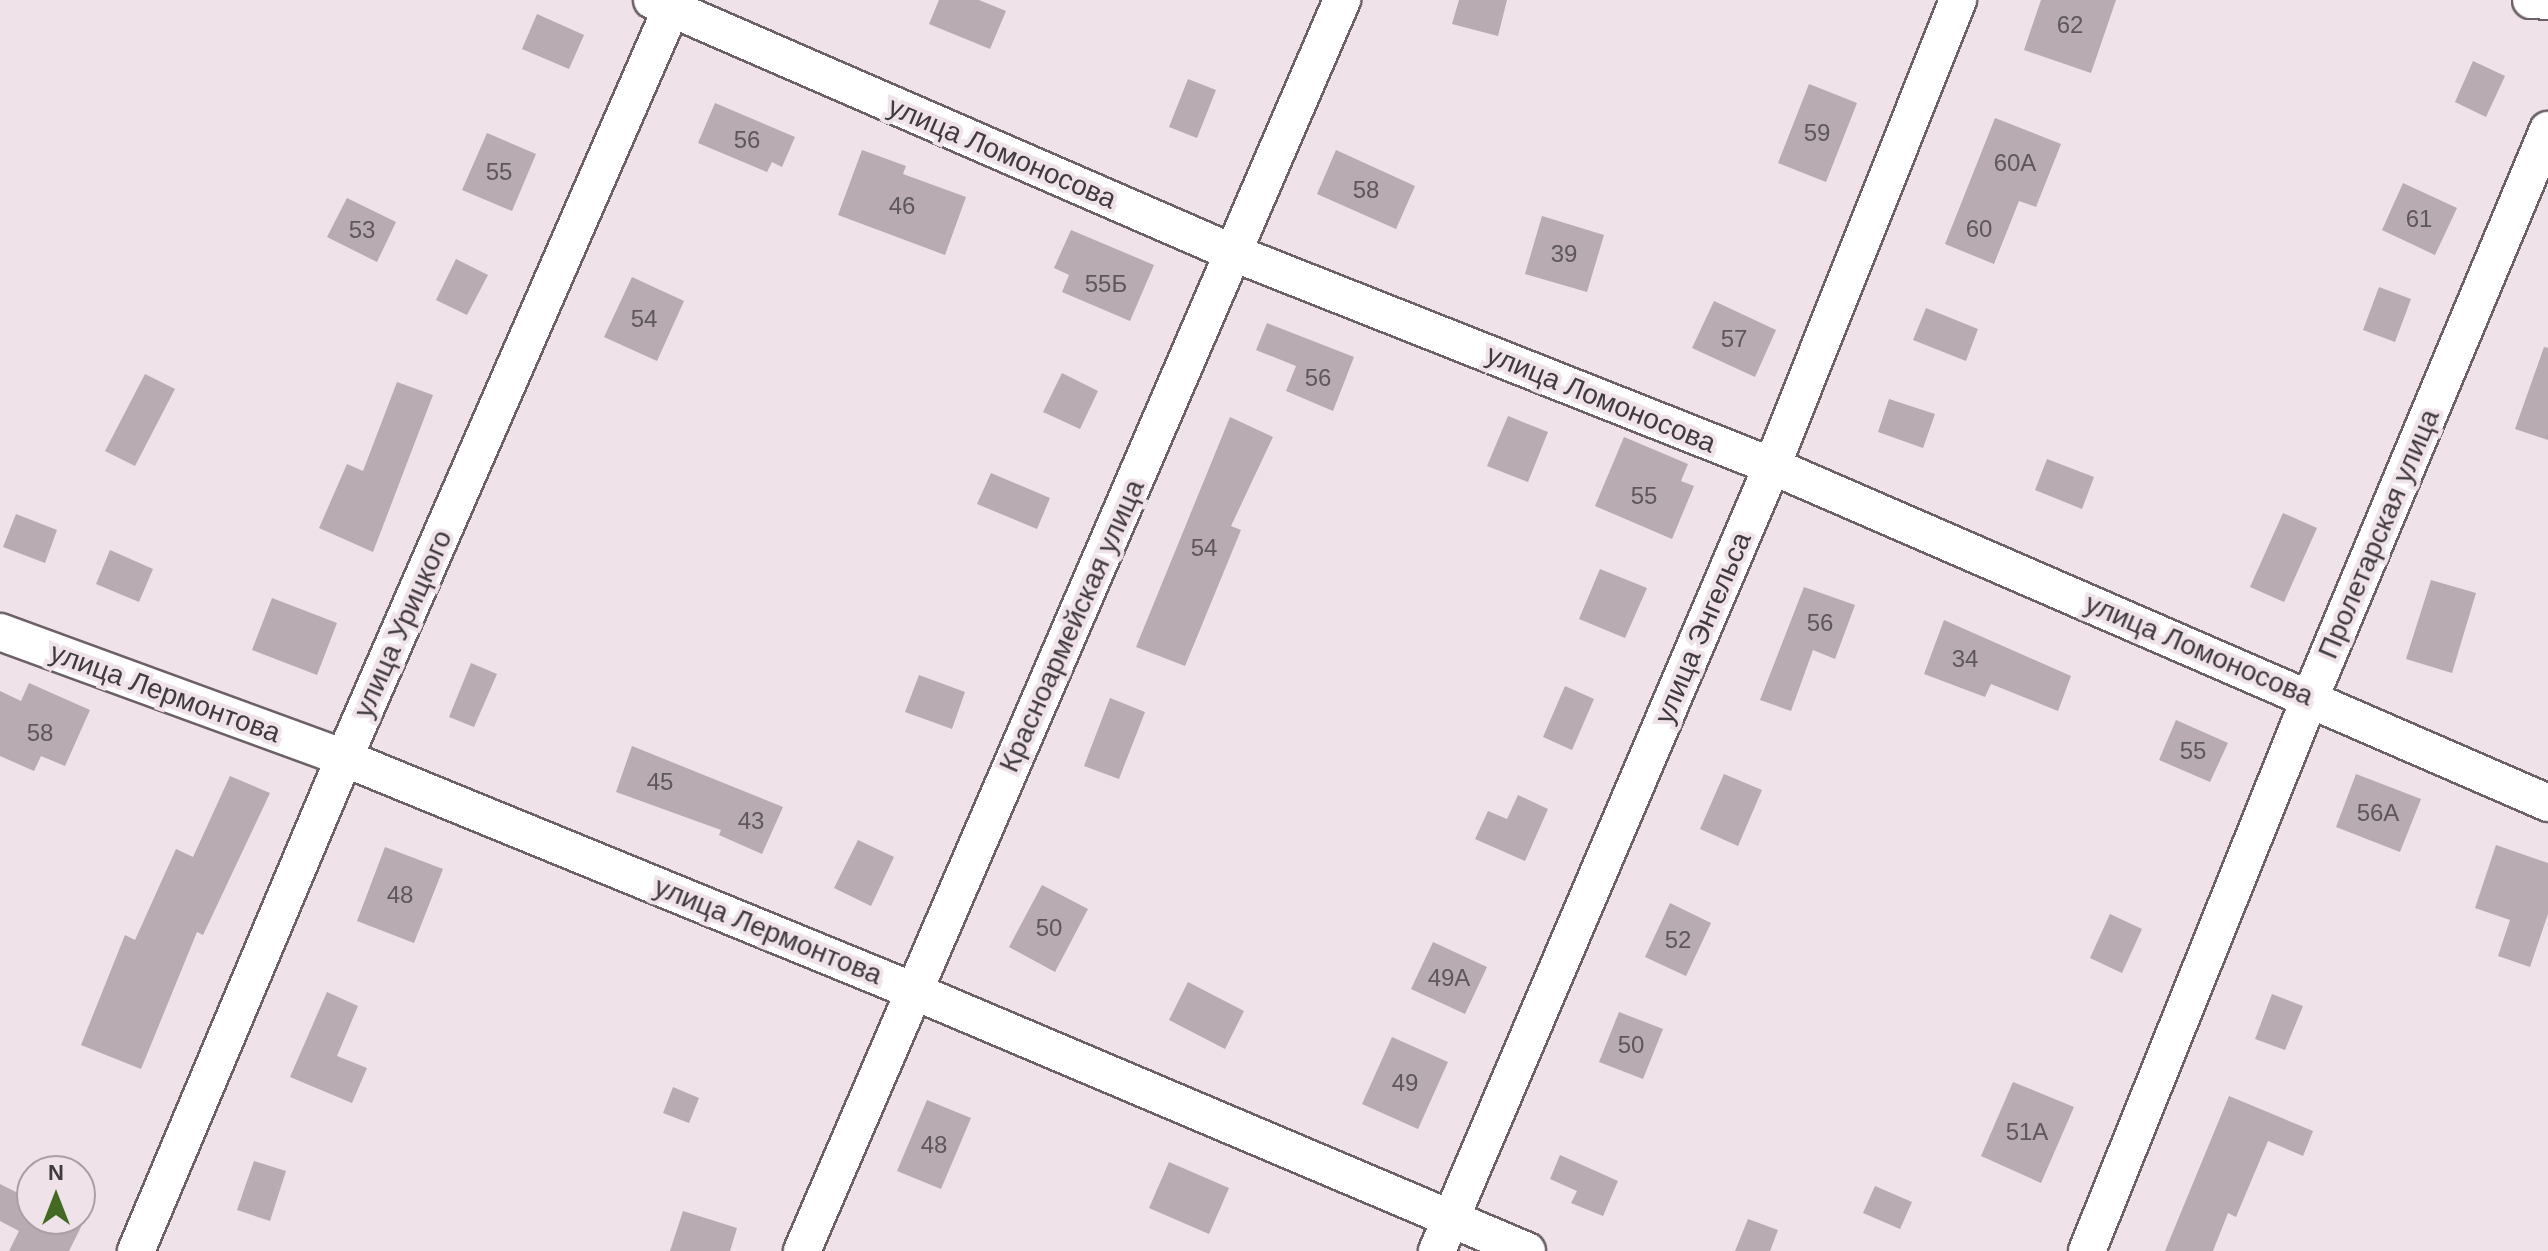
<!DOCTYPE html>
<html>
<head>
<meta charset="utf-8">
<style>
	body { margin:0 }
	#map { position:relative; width:2548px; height:1251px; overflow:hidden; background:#efe2e9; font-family:Arial,sans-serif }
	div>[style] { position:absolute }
	.building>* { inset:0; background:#b8abb2 }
	.roads { filter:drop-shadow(2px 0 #6d6168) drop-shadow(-2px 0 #6d6168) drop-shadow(0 2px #6d6168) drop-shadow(0 -2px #6d6168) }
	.minor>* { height:36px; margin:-18px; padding:0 18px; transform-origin:18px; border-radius:18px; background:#fff }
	span { translate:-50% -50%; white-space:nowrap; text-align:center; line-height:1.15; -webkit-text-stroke:8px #efe2e9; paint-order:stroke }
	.number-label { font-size:24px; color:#5e575b }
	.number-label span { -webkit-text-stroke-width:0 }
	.street-label { font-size:28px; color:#403b3e }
	.north { position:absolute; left:16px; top:1155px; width:80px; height:80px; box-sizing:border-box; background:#efe2e9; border:2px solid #a99fa5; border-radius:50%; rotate:0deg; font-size:22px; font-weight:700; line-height:32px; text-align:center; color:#403b3e }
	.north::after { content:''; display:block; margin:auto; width:28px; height:36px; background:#446922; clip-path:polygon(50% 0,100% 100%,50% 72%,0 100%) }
</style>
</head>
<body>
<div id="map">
	<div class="building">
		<div style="clip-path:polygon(939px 0,979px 0,1006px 11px,990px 49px,929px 24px)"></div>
		<div style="clip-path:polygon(1459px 0,1507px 0,1498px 36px,1452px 24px)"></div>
		<div style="clip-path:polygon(2041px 0,2116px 0,2091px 73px,2024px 50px)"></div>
		<div style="clip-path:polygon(537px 14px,584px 35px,569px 69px,522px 49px)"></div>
		<div style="clip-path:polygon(2473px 61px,2505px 76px,2486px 117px,2455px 102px)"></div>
		<div style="clip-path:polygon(1188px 79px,1216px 90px,1197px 138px,1169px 127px)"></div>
		<div style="clip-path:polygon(1809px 84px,1857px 103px,1826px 182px,1778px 163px)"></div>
		<div style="clip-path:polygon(715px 103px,795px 137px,782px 167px,772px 162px,767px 172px,698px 143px)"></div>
		<div style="clip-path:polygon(1995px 118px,2061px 144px,2036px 207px,2019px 201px,1994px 264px,1945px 244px)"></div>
		<div style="clip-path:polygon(487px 133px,536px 154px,512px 211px,462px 190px)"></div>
		<div style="clip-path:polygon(862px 150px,906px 166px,903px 174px,966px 197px,945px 255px,838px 215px)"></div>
		<div style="clip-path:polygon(1336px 150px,1415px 186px,1396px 229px,1317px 194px)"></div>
		<div style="clip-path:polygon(2403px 183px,2457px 208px,2435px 255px,2382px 230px)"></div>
		<div style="clip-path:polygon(347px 198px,396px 222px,377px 262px,327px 237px)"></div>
		<div style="clip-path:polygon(1542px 216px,1604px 235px,1587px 292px,1525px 274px)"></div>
		<div style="clip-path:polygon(1071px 230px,1154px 265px,1130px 321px,1062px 292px,1069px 275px,1054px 268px)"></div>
		<div style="clip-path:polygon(456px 259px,488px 275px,467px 315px,436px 300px)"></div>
		<div style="clip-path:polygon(632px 277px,684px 301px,657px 361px,604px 337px)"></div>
		<div style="clip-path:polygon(2379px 287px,2411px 299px,2395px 342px,2363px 330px)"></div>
		<div style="clip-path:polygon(1714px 301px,1776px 330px,1755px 377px,1692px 348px)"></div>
		<div style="clip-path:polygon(1926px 308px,1978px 329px,1966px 361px,1913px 340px)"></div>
		<div style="clip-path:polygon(1267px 323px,1354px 357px,1333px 411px,1286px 391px,1296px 366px,1256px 350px)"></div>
		<div style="clip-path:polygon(2544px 347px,2548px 348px,2548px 440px,2515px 429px)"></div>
		<div style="clip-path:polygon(1062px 373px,1098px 391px,1080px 429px,1043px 412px)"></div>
		<div style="clip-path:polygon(145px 374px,175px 389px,135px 466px,105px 451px)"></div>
		<div style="clip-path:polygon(397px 382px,433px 395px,373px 552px,319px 528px,347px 464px,363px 471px)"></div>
		<div style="clip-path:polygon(1889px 399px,1935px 414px,1923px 448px,1878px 432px)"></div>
		<div style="clip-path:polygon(1508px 416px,1548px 432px,1528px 482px,1487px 466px)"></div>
		<div style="clip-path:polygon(1230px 417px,1273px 437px,1231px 526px,1241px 530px,1185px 666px,1136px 647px)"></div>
		<div style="clip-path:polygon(1624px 437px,1688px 464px,1681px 481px,1694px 486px,1672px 539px,1595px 506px)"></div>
		<div style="clip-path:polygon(2047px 459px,2094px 477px,2082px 509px,2035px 490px)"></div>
		<div style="clip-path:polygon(991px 473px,1050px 498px,1037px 529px,977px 504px)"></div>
		<div style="clip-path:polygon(2283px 513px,2317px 528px,2284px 602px,2250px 587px)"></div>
		<div style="clip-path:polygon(16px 514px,57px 530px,45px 563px,3px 547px)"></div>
		<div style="clip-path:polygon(110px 550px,153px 569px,139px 602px,96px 584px)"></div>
		<div style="clip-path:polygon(1600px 569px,1647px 588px,1625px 638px,1579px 619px)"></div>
		<div style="clip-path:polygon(2431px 580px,2476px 593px,2452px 673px,2406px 659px)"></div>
		<div style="clip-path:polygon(1804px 587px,1855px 605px,1835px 659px,1813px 650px,1791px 711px,1760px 700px)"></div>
		<div style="clip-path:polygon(272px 598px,337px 623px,317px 675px,252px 650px)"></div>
		<div style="clip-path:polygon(1944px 620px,2071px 676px,2058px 711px,1991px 684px,1985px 697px,1924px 674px)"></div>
		<div style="clip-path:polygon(471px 663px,497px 674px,474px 727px,449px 717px)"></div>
		<div style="clip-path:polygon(919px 675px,965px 692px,952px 729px,905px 712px)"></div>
		<div style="clip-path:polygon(29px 683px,90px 710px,65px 766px,41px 756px,34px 771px,0 756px,0 691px,21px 701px)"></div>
		<div style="clip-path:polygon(1565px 686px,1594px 699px,1572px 750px,1543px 737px)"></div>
		<div style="clip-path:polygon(1110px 698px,1145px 712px,1119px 779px,1084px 766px)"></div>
		<div style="clip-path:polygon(2176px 720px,2228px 743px,2210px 782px,2159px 760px)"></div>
		<div style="clip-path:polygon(632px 746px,783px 807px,762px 854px,719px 835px,721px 830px,616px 792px)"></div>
		<div style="clip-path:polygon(1724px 774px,1762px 790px,1738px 846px,1700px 829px)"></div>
		<div style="clip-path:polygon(2356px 774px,2421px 799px,2400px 852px,2336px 827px)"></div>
		<div style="clip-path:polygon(230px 776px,270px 793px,203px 935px,197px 932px,141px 1069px,81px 1045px,125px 935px,135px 940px,176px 849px,193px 857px)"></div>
		<div style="clip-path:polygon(1518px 795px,1548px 809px,1525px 861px,1475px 839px,1488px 811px,1507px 819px)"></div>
		<div style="clip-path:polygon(858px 840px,894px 857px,871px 906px,834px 888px)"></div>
		<div style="clip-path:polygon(2496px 845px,2548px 863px,2548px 914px,2530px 967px,2498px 956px,2510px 920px,2475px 908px)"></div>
		<div style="clip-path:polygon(385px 847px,443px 869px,414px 943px,357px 921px)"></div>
		<div style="clip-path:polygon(1042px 885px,1088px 909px,1055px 972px,1009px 947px)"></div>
		<div style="clip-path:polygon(1670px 903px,1711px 923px,1686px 976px,1645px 957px)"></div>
		<div style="clip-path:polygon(2110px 914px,2142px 929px,2122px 973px,2090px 958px)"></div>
		<div style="clip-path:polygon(1433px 942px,1487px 967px,1465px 1014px,1411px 989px)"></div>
		<div style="clip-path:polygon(1188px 982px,1244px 1011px,1225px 1049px,1169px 1020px)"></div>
		<div style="clip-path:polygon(327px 992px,358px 1006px,337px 1056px,367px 1068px,352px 1103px,290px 1077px)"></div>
		<div style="clip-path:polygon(2272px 994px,2303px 1006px,2285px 1050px,2255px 1039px)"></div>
		<div style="clip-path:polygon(1619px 1012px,1663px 1029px,1643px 1079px,1599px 1062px)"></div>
		<div style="clip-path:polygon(1392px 1037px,1448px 1062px,1418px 1129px,1362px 1104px)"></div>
		<div style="clip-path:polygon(2013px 1082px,2074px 1107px,2041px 1183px,1981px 1156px)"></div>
		<div style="clip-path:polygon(673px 1087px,699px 1098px,689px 1123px,663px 1113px)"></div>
		<div style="clip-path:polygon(2229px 1096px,2313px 1131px,2303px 1156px,2268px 1141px,2236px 1217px,2228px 1213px,2213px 1251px,2165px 1251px)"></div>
		<div style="clip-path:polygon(927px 1100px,971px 1118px,941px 1189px,897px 1171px)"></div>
		<div style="clip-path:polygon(1560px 1155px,1618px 1181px,1603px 1216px,1571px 1203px,1577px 1191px,1550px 1179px)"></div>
		<div style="clip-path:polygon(254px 1161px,286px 1171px,270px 1221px,237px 1210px)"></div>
		<div style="clip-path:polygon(1169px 1162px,1229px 1188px,1209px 1234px,1149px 1208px)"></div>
		<div style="clip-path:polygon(0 1184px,32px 1200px,32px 1219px,85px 1219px,69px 1251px,9px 1251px,19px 1231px,0 1221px)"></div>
		<div style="clip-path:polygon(1875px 1186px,1912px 1202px,1900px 1229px,1863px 1213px)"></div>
		<div style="clip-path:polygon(683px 1211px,737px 1228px,730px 1251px,670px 1251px)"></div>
		<div style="clip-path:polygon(1748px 1219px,1778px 1230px,1770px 1251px,1735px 1251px)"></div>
	</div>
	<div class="roads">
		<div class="minor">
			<div style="left:652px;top:0;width:637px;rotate:23.51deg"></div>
			<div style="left:1236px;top:254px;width:576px;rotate:21.58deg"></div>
			<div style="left:1772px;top:466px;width:846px;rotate:23.47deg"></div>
			<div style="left:2531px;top:0;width:17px;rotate:3deg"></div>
			<div style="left:0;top:632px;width:366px;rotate:20.1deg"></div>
			<div style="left:344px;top:758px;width:613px;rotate:22.25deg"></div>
			<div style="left:911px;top:990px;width:669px;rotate:22.96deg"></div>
			<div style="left:136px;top:1251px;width:535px;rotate:-67.12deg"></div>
			<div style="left:344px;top:758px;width:827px;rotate:-66.41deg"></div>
			<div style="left:802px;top:1251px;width:1363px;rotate:-66.65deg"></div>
			<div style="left:1437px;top:1251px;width:853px;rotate:-66.89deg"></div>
			<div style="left:1772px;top:466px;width:502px;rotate:-68.24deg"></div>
			<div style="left:2087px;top:1251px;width:596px;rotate:-68.04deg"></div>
			<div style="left:2310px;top:698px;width:616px;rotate:-67.27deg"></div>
		</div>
	</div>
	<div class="number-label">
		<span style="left:2070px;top:25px">62</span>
		<span style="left:1817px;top:133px">59</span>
		<span style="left:747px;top:140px">56</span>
		<span style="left:2015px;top:163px">60А</span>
		<span style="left:499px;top:172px">55</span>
		<span style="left:1366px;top:190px">58</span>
		<span style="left:902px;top:206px">46</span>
		<span style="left:2419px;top:219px">61</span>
		<span style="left:1979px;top:229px">60</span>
		<span style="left:362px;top:230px">53</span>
		<span style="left:1564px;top:254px">39</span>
		<span style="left:1106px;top:284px">55Б</span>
		<span style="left:644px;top:319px">54</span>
		<span style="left:1734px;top:339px">57</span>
		<span style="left:1318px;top:378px">56</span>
		<span style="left:1644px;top:496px">55</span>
		<span style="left:1204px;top:548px">54</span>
		<span style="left:1820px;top:623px">56</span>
		<span style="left:1965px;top:659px">34</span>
		<span style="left:40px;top:733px">58</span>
		<span style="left:2193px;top:751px">55</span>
		<span style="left:660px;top:782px">45</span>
		<span style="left:2378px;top:813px">56А</span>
		<span style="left:751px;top:821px">43</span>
		<span style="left:400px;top:895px">48</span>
		<span style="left:1049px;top:928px">50</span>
		<span style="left:1678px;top:940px">52</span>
		<span style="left:1449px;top:978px">49А</span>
		<span style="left:1631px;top:1045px">50</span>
		<span style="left:1405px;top:1083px">49</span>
		<span style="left:2027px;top:1132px">51А</span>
		<span style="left:934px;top:1145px">48</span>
	</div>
	<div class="street-label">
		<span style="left:1002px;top:153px;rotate:23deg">улица Ломоносова</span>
		<span style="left:1601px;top:399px;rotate:22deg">улица Ломоносова</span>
		<span style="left:2379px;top:534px;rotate:-67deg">Пролетарская улица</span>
		<span style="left:403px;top:624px;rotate:-66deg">улица Урицкого</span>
		<span style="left:1072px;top:626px;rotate:-66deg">Красноармейская улица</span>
		<span style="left:1703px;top:628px;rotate:-67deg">улица Энгельса</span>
		<span style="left:2199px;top:650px;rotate:23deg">улица Ломоносова</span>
		<span style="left:165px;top:693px;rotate:20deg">улица Лермонтова</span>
		<span style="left:768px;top:931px;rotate:22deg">улица Лермонтова</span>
	</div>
	<div class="north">N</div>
</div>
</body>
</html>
